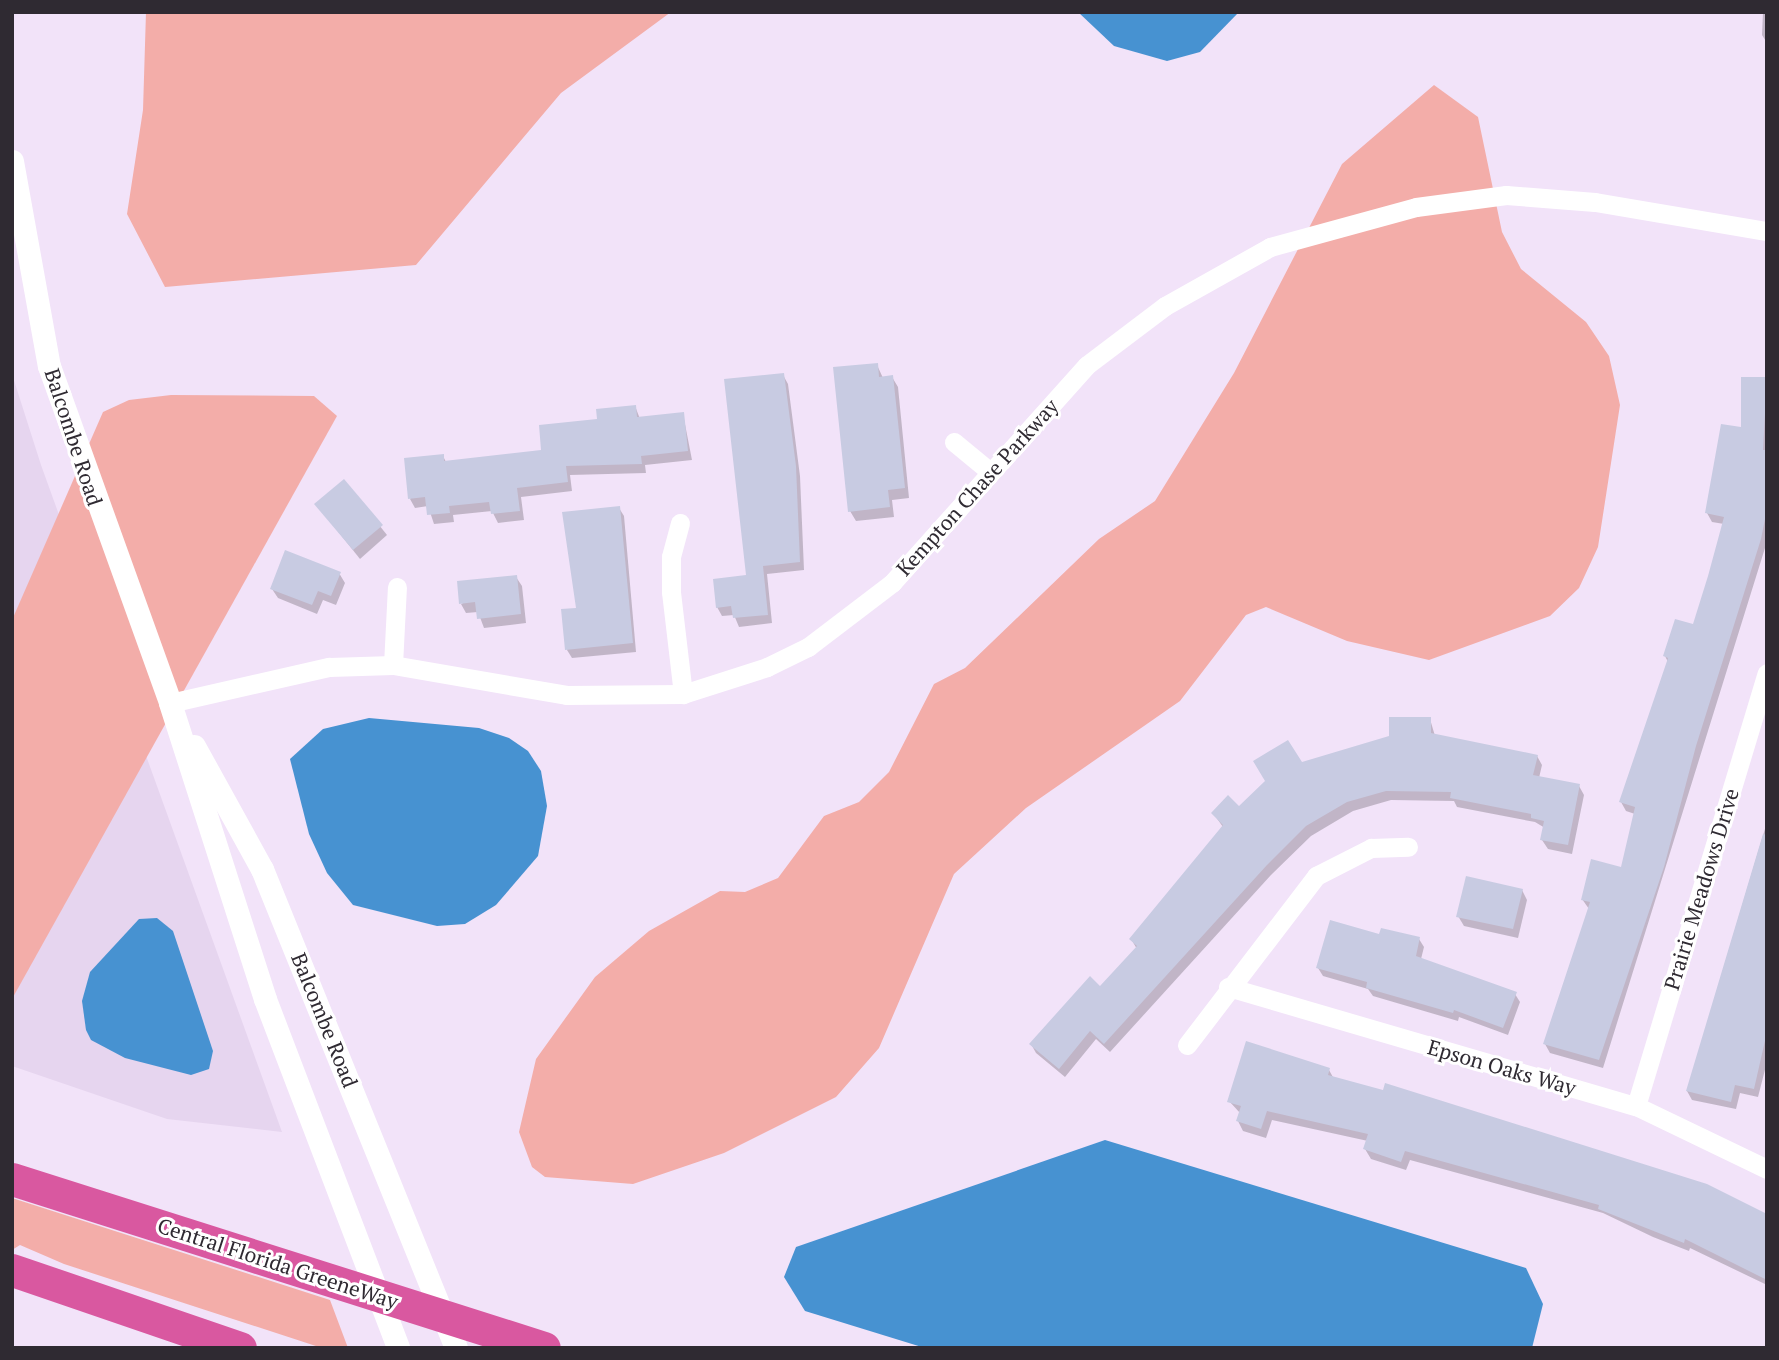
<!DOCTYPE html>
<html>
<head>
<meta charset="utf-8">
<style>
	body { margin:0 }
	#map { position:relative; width:1779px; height:1360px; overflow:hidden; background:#f2e3f9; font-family:"PT Serif",serif }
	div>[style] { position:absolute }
	.built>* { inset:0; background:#e6d5ef }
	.green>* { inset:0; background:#f3ada9 }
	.water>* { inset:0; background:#4792d1 }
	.shadow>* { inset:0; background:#0003 }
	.building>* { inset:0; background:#c8cbe2 }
	.minor>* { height:19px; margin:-9.5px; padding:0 9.5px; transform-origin:9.5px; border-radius:9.5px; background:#fff }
	.tertiary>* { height:23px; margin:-11.5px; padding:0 11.5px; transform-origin:11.5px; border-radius:11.5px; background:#fff }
	.motorway>* { height:33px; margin:-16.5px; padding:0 16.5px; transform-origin:16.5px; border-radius:16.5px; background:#d958a0 }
	span { translate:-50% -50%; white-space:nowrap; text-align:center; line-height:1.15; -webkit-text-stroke:6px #fff; paint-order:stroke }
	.street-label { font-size:21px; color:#2f2a32 }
	.frame { position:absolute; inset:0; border:14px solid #2f2a32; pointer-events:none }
</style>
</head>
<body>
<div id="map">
	<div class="built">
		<div style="clip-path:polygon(12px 374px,41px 465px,282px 1132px,167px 1119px,12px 1066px)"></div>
	</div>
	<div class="green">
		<div style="clip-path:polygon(146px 12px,671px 12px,561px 93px,416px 265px,165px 287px,127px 214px,143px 110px)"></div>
		<div style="clip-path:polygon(1434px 85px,1478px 117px,1502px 232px,1521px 269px,1586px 322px,1609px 356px,1620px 405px,1598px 547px,1579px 588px,1550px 616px,1429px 660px,1347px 641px,1266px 607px,1246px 615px,1180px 701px,1026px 808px,954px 874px,879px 1048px,836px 1097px,724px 1153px,633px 1184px,545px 1177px,532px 1167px,519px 1132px,536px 1059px,595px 977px,649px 931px,720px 891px,745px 892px,778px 878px,824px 816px,859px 802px,889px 772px,934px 684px,965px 668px,1099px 539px,1155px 501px,1234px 373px,1342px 164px)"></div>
		<div style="clip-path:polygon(171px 395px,314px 396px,337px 416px,12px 999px,12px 620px,103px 412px,129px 400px)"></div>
		<div style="clip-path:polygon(12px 1198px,330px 1300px,348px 1348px,322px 1348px,64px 1264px,20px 1245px,12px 1250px)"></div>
	</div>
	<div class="water">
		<div style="clip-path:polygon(1078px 12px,1239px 12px,1200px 52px,1167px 61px,1114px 46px)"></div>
		<div style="clip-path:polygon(369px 718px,479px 728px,509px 738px,528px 751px,541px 771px,547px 806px,538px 856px,496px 905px,465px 924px,437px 926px,353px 905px,327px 873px,309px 834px,290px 759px,323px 729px)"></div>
		<div style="clip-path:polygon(157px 918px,173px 931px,213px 1051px,209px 1069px,191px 1075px,125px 1058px,91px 1040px,86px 1030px,82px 1001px,90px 972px,139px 919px)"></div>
		<div style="clip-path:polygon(1105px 1140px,1526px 1268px,1543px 1304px,1532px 1348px,925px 1348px,805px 1311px,784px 1277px,796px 1247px)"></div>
	</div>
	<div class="shadow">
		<div style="clip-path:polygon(1763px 12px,1767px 12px,1767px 43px,1762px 35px)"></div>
		<div style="clip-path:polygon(877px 365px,883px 378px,892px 377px,898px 387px,909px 498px,892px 500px,894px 517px,856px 521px,850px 511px)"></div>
		<div style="clip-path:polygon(783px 375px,788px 384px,800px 476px,804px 570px,767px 574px,772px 623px,739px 627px,734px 615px,722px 616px,717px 607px,748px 577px)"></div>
		<div style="clip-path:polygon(1767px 379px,1765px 548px,1603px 1068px,1550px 1053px,1545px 1044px,1589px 909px,1582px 899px,1623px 869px,1635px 814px,1626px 811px,1621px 802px,1668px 662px,1665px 656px,1694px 626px,1724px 524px,1712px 522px,1707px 513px)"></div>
		<div style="clip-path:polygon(635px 406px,640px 419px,683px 414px,692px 460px,645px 465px,646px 473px,570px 475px,572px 491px,521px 497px,524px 520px,498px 523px,492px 511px,453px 515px,454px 522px,434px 524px,428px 506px,415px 508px,410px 499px,443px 456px,446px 462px,543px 452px,599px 420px)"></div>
		<div style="clip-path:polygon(344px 481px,387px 535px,360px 559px,316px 504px)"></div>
		<div style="clip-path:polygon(619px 508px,624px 516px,636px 652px,572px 658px,567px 650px,578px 609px)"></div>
		<div style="clip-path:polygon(339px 573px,345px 583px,336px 605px,323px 600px,317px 614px,278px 598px,272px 589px)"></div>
		<div style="clip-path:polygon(516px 577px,522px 586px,526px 623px,484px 628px,478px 612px,466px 613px,461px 604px)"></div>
		<div style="clip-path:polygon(1430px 719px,1435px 736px,1537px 756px,1542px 765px,1539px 778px,1579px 786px,1584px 795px,1572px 854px,1548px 849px,1542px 840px,1545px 828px,1535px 822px,1457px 807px,1454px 801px,1391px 800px,1353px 811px,1311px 836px,1271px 875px,1110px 1052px,1096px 1039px,1065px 1077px,1036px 1053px,1031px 1044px,1100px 989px,1137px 949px,1131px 939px,1223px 827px,1213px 813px,1239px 809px,1301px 764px,1391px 737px)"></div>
		<div style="clip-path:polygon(1767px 822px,1767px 1062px,1758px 1097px,1740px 1093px,1736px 1109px,1692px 1100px,1687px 1091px)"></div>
		<div style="clip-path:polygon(1522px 890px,1527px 900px,1518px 938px,1464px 926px,1458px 916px)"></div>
		<div style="clip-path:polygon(1381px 936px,1419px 939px,1424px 947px,1421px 959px,1515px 994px,1520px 1002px,1508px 1035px,1459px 1017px,1458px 1021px,1373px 996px,1368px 989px,1323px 976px,1318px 968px)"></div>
		<div style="clip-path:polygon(1329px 1070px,1334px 1079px,1767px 1218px,1767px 1285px,1690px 1248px,1689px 1251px,1653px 1237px,1603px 1213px,1410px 1160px,1406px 1170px,1371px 1159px,1365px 1149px,1368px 1141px,1272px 1120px,1266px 1138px,1243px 1131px,1238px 1121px,1240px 1113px,1229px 1101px)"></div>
	</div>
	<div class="building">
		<div style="clip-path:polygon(878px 363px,879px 377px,893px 375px,905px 488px,888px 490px,890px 507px,848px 512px,833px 367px)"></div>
		<div style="clip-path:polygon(784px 373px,796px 466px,800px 562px,763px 566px,768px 615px,733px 618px,731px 606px,716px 608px,713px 579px,746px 575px,724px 379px)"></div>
		<div style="clip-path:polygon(1741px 377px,1767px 377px,1763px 450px,1767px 450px,1767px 509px,1761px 539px,1696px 746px,1664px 867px,1599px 1060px,1543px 1044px,1590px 902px,1581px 900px,1591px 859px,1621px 867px,1635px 807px,1619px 802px,1668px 658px,1663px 656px,1675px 619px,1693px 624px,1708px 576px,1724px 517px,1705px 513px,1721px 424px,1741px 427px)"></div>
		<div style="clip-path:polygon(636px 405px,637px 417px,684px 412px,688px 451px,641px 456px,642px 464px,566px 466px,568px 482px,517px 488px,520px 511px,491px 514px,489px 502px,449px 506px,450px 513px,427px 515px,425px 497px,408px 499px,404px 458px,444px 454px,444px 461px,541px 450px,539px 425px,597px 419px,596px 409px)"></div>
		<div style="clip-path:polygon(344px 479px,383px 525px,353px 550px,314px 504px)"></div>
		<div style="clip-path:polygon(620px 506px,633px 643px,565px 650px,561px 609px,576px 608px,562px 512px)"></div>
		<div style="clip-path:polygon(285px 550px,341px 572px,331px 596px,318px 591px,312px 605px,270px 589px)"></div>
		<div style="clip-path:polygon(517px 575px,521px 614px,477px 619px,475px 602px,459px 604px,457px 581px)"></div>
		<div style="clip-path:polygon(1389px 717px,1431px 717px,1431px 733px,1538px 755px,1533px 775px,1580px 784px,1568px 845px,1540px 840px,1544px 821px,1531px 818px,1531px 814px,1450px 798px,1451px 792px,1386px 791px,1347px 802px,1306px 826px,1267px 865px,1104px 1044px,1090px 1031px,1059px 1069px,1029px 1044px,1090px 976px,1100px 986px,1137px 946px,1129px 939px,1223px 825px,1211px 813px,1228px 795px,1239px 806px,1265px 781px,1253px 761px,1288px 740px,1302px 762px,1389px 736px)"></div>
		<div style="clip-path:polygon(1763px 834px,1767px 835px,1767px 1032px,1754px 1089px,1735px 1085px,1731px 1102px,1686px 1091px)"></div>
		<div style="clip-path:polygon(1466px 876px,1523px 889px,1513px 929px,1456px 917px)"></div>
		<div style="clip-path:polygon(1330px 920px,1379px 934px,1381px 928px,1420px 937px,1416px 956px,1517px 992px,1503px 1028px,1454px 1010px,1453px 1013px,1366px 988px,1367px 982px,1316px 968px)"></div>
		<div style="clip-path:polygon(1246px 1041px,1330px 1068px,1328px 1075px,1383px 1090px,1385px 1083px,1707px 1184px,1767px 1214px,1767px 1280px,1685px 1239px,1684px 1243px,1646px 1228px,1598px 1209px,1599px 1205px,1405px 1151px,1401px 1162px,1363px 1149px,1368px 1134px,1267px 1111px,1261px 1129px,1236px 1121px,1241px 1106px,1227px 1102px)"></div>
	</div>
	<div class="minor">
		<div style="left:954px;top:442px;width:44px;rotate:39.5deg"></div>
		<div style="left:680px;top:523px;width:35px;rotate:105deg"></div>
		<div style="left:671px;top:557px;width:35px;rotate:90deg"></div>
		<div style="left:671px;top:592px;width:103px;rotate:83.3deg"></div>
		<div style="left:393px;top:665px;width:78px;rotate:-87.1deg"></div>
		<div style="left:170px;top:703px;width:163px;rotate:-12.8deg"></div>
		<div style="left:329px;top:667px;width:64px;rotate:-1.8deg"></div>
		<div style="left:393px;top:665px;width:176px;rotate:9.8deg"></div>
		<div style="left:566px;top:695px;width:117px;rotate:-0.5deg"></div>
		<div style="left:683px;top:694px;width:88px;rotate:-17.8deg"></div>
		<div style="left:767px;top:667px;width:46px;rotate:-26deg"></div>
		<div style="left:808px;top:647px;width:106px;rotate:-37.3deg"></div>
		<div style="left:892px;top:583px;width:292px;rotate:-48.2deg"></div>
		<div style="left:1087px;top:365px;width:98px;rotate:-37.1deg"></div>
		<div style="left:1165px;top:306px;width:120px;rotate:-29.3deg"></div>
		<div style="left:1270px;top:247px;width:151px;rotate:-15.3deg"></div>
		<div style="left:1416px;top:207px;width:91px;rotate:-7.6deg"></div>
		<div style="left:1506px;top:195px;width:89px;rotate:4.5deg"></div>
		<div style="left:1595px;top:202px;width:174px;rotate:9.6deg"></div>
		<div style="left:1228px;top:987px;width:425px;rotate:16.3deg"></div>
		<div style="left:1636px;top:1106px;width:145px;rotate:25.7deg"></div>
		<div style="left:1187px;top:1045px;width:213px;rotate:-52.6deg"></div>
		<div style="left:1316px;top:876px;width:62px;rotate:-27deg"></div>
		<div style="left:1371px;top:848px;width:37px;rotate:-2deg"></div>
		<div style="left:1636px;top:1106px;width:452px;rotate:-73.2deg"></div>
	</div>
	<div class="tertiary">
		<div style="left:12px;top:161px;width:208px;rotate:79.8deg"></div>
		<div style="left:49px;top:366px;width:358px;rotate:70.2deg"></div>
		<div style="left:170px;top:703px;width:311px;rotate:72.2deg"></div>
		<div style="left:265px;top:999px;width:373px;rotate:69.1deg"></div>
		<div style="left:194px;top:746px;width:141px;rotate:61.1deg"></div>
		<div style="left:262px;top:869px;width:517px;rotate:67.95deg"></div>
	</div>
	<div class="motorway">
		<div style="left:12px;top:1179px;width:558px;rotate:17.62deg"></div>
		<div style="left:12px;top:1270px;width:241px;rotate:18.9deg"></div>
	</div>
	<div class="street-label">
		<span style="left:74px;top:437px;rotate:72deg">Balcombe Road</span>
		<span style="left:977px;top:487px;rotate:-48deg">Kempton Chase Parkway</span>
		<span style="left:1701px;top:889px;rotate:-73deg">Prairie Meadows Drive</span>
		<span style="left:325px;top:1020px;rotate:68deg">Balcombe Road</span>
		<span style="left:1502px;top:1067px;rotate:16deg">Epson Oaks Way</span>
		<span style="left:278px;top:1263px;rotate:18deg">Central Florida GreeneWay</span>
	</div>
	<div class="frame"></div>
</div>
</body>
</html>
